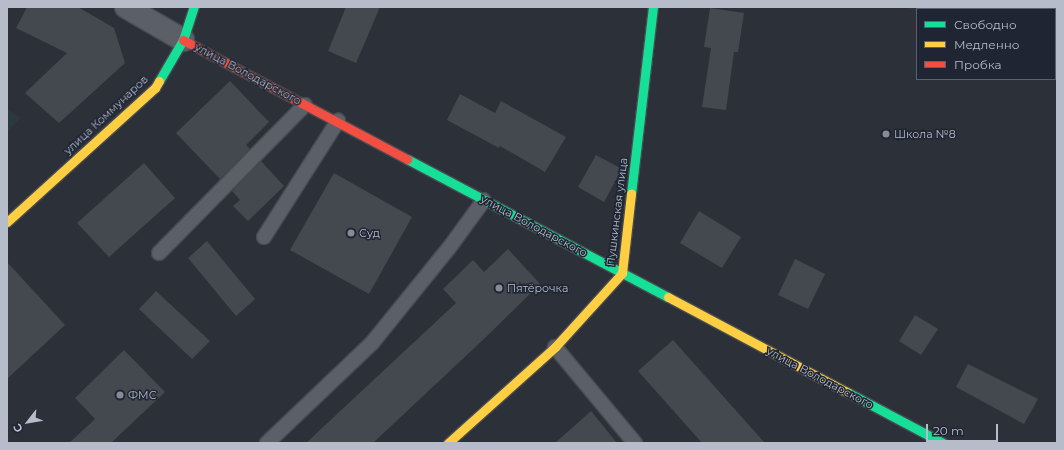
<!DOCTYPE html>
<html>
<head>
<meta charset="utf-8">
<style>
	body { margin:0 }
	#map { position:relative; width:1064px; height:450px; overflow:hidden; background:#2c3038; font-family:Montserrat,sans-serif }
	div>[style] { position:absolute }
	.green>* { inset:0; background:#29393e }
	.building>* { inset:0; background:#44484f }
	.roads { filter:drop-shadow(1px 0 #484b51) drop-shadow(-1px 0 #484b51) drop-shadow(0 1px #484b51) drop-shadow(0 -1px #484b51) }
	.lane>* { height:14px; margin:-7px; padding:0 7px; transform-origin:7px; border-radius:7px; background:#5b5f67 }
	.street>* { height:22px; margin:-11px; padding:0 11px; transform-origin:11px; border-radius:11px; background:#5b5f67 }
	.fast>* { height:9px; margin:-4.5px; padding:0 4.5px; transform-origin:4.5px; border-radius:4.5px; background:#16e098 }
	.slow>* { height:9px; margin:-4.5px; padding:0 4.5px; transform-origin:4.5px; border-radius:4.5px; background:#ffcf43 }
	.jam>* { height:9px; margin:-4.5px; padding:0 4.5px; transform-origin:4.5px; border-radius:4.5px; background:#f24e42 }
	.dots>* { width:11px; height:11px; translate:-50% -50%; box-sizing:border-box; border:2px solid #1f2533; border-radius:50% }
	span { translate:-50% -50%; white-space:nowrap; text-align:center; line-height:1.15; -webkit-text-stroke:3px #1f2533; paint-order:stroke }
	.street-label { font-size:11px; color:#b6bcc9 }
	.poi-label { font-size:11px; color:#b6bcc9 }
	.left { translate:0 -50%; text-align:left }
	.frame { position:absolute; inset:0; border:8px solid #b6bcc9; pointer-events:none }
	.legend { position:absolute; left:916px; top:8px; width:140px; height:72px; box-sizing:border-box; background:#1f2533; border:1px solid #5b616f; margin:0; padding:5px 7px; list-style:none; font-size:12px; color:#b6bcc9 }
	.legend li { display:flex; align-items:center; gap:8px; height:20px }
	.legend b { width:20px; border:1px solid #5b616f }
	.north { position:absolute; left:8px; top:402px; width:40px; height:40px; -webkit-text-stroke:3px #1f2533; paint-order:stroke; rotate:239deg; font-size:11px; font-weight:700; line-height:16px; text-align:center; color:#b6bcc9 }
	.north::after { content:''; display:block; margin:auto; width:14px; height:18px; background:#b6bcc9; clip-path:polygon(50% 0,100% 100%,50% 72%,0 100%) }
	.scale { position:absolute; left:926px; top:424px; width:72px; height:18px; box-sizing:border-box; border:2px solid #b6bcc9; border-top:0; padding-left:5px; font-size:12px; line-height:14px; white-space:nowrap; color:#b6bcc9; -webkit-text-stroke:3px #1f2533; paint-order:stroke }
</style>
</head>
<body>
<div id="map">
	<div class="green">
		<div style="clip-path:polygon(900px 7px,1038px 7px,917px 9px,917px 11px)"></div>
		<div style="clip-path:polygon(7px 109px,21px 118px,7px 133px)"></div>
	</div>
	<div class="building">
		<div style="clip-path:polygon(27px 7px,78px 7px,114px 28px,125px 63px,59px 123px,25px 93px,67px 53px,16px 28px)"></div>
		<div style="clip-path:polygon(346px 7px,380px 7px,356px 63px,328px 51px)"></div>
		<div style="clip-path:polygon(710px 8px,744px 13px,738px 52px,734px 52px,726px 110px,702px 107px,711px 48px,704px 47px)"></div>
		<div style="clip-path:polygon(230px 81px,269px 122px,246px 145px,250px 149px,220px 179px,176px 133px)"></div>
		<div style="clip-path:polygon(460px 94px,495px 113px,501px 101px,566px 137px,545px 172px,500px 146px,499px 148px,447px 120px)"></div>
		<div style="clip-path:polygon(596px 155px,622px 169px,604px 202px,578px 187px)"></div>
		<div style="clip-path:polygon(261px 161px,284px 186px,248px 221px,233px 206px,240px 200px,232px 191px)"></div>
		<div style="clip-path:polygon(144px 163px,175px 198px,109px 257px,77px 223px)"></div>
		<div style="clip-path:polygon(334px 173px,412px 217px,369px 294px,290px 250px)"></div>
		<div style="clip-path:polygon(699px 211px,741px 237px,722px 268px,680px 243px)"></div>
		<div style="clip-path:polygon(207px 241px,255px 299px,236px 316px,188px 258px)"></div>
		<div style="clip-path:polygon(508px 249px,540px 284px,486px 337px,373px 443px,306px 443px,456px 303px,443px 289px,473px 260px,484px 272px)"></div>
		<div style="clip-path:polygon(795px 259px,825px 274px,808px 309px,778px 295px)"></div>
		<div style="clip-path:polygon(7px 262px,65px 325px,7px 379px)"></div>
		<div style="clip-path:polygon(156px 291px,210px 341px,192px 359px,139px 309px)"></div>
		<div style="clip-path:polygon(915px 315px,938px 329px,921px 355px,899px 341px)"></div>
		<div style="clip-path:polygon(673px 340px,765px 443px,702px 443px,638px 371px)"></div>
		<div style="clip-path:polygon(124px 350px,165px 392px,111px 443px,69px 443px,95px 419px,75px 398px)"></div>
		<div style="clip-path:polygon(968px 364px,1038px 399px,1024px 424px,956px 387px)"></div>
		<div style="clip-path:polygon(591px 411px,617px 443px,555px 443px)"></div>
	</div>
	<div class="roads">
		<div class="lane">
			<div style="left:264px;top:237px;width:138px;rotate:-57.5deg"></div>
			<div style="left:159px;top:253px;width:208px;rotate:-45.4deg"></div>
			<div style="left:555px;top:347px;width:125px;rotate:50.2deg"></div>
			<div style="left:267px;top:443px;width:145px;rotate:-43.6deg"></div>
			<div style="left:372px;top:343px;width:122px;rotate:-51deg"></div>
			<div style="left:449px;top:248px;width:59px;rotate:-53.9deg"></div>
		</div>
		<div class="street">
			<div style="left:126px;top:7px;width:66px;rotate:30.1deg"></div>
		</div>
		<div class="fast">
			<div style="left:159px;top:81px;width:48px;rotate:-59.7deg"></div>
			<div style="left:183px;top:40px;width:35px;rotate:-72deg"></div>
			<div style="left:407px;top:159px;width:295px;rotate:27.9deg"></div>
			<div style="left:631px;top:194px;width:188px;rotate:-83.3deg"></div>
			<div style="left:847px;top:392px;width:109px;rotate:28deg"></div>
		</div>
		<div class="slow">
			<div style="left:7px;top:222px;width:200px;rotate:-42.2deg"></div>
			<div style="left:155px;top:88px;width:8px;rotate:-60deg"></div>
			<div style="left:668px;top:297px;width:203px;rotate:28deg"></div>
			<div style="left:448px;top:443px;width:144px;rotate:-41.9deg"></div>
			<div style="left:555px;top:347px;width:100px;rotate:-47.8deg"></div>
			<div style="left:622px;top:273px;width:80px;rotate:-83.5deg"></div>
		</div>
		<div class="jam">
			<div style="left:183px;top:40px;width:254px;rotate:28deg"></div>
		</div>
	</div>
	<div class="dots">
		<div style="left:886px;top:134px;background:#868b96"></div>
		<div style="left:351px;top:233px;background:#868b96"></div>
		<div style="left:499px;top:288px;background:#868b96"></div>
		<div style="left:120px;top:395px;background:#868b96"></div>
	</div>
	<div class="street-label">
		<span style="left:248px;top:74px;rotate:28deg">улица Володарского</span>
		<span style="left:106px;top:115px;rotate:-43deg">улица Коммунаров</span>
		<span style="left:617px;top:212px;rotate:-83deg">Пушкинская улица</span>
		<span style="left:534px;top:226px;rotate:28deg">улица Володарского</span>
		<span style="left:820px;top:378px;rotate:28deg">улица Володарского</span>
	</div>
	<div class="poi-label">
		<span class="left" style="left:894px;top:134px">Школа №8</span>
		<span class="left" style="left:359px;top:233px">Суд</span>
		<span class="left" style="left:507px;top:288px">Пятёрочка</span>
		<span class="left" style="left:128px;top:395px">ФМС</span>
	</div>
	<div class="frame"></div>
	<ul class="legend">
	<li><b style="height:5px;background:#16e098"></b>Свободно</li>
	<li><b style="height:5px;background:#ffcf43"></b>Медленно</li>
	<li><b style="height:5px;background:#f24e42"></b>Пробка</li>
	</ul>
	<div class="north">С</div>
	<div class="scale">20 m</div>
</div>
</body>
</html>
